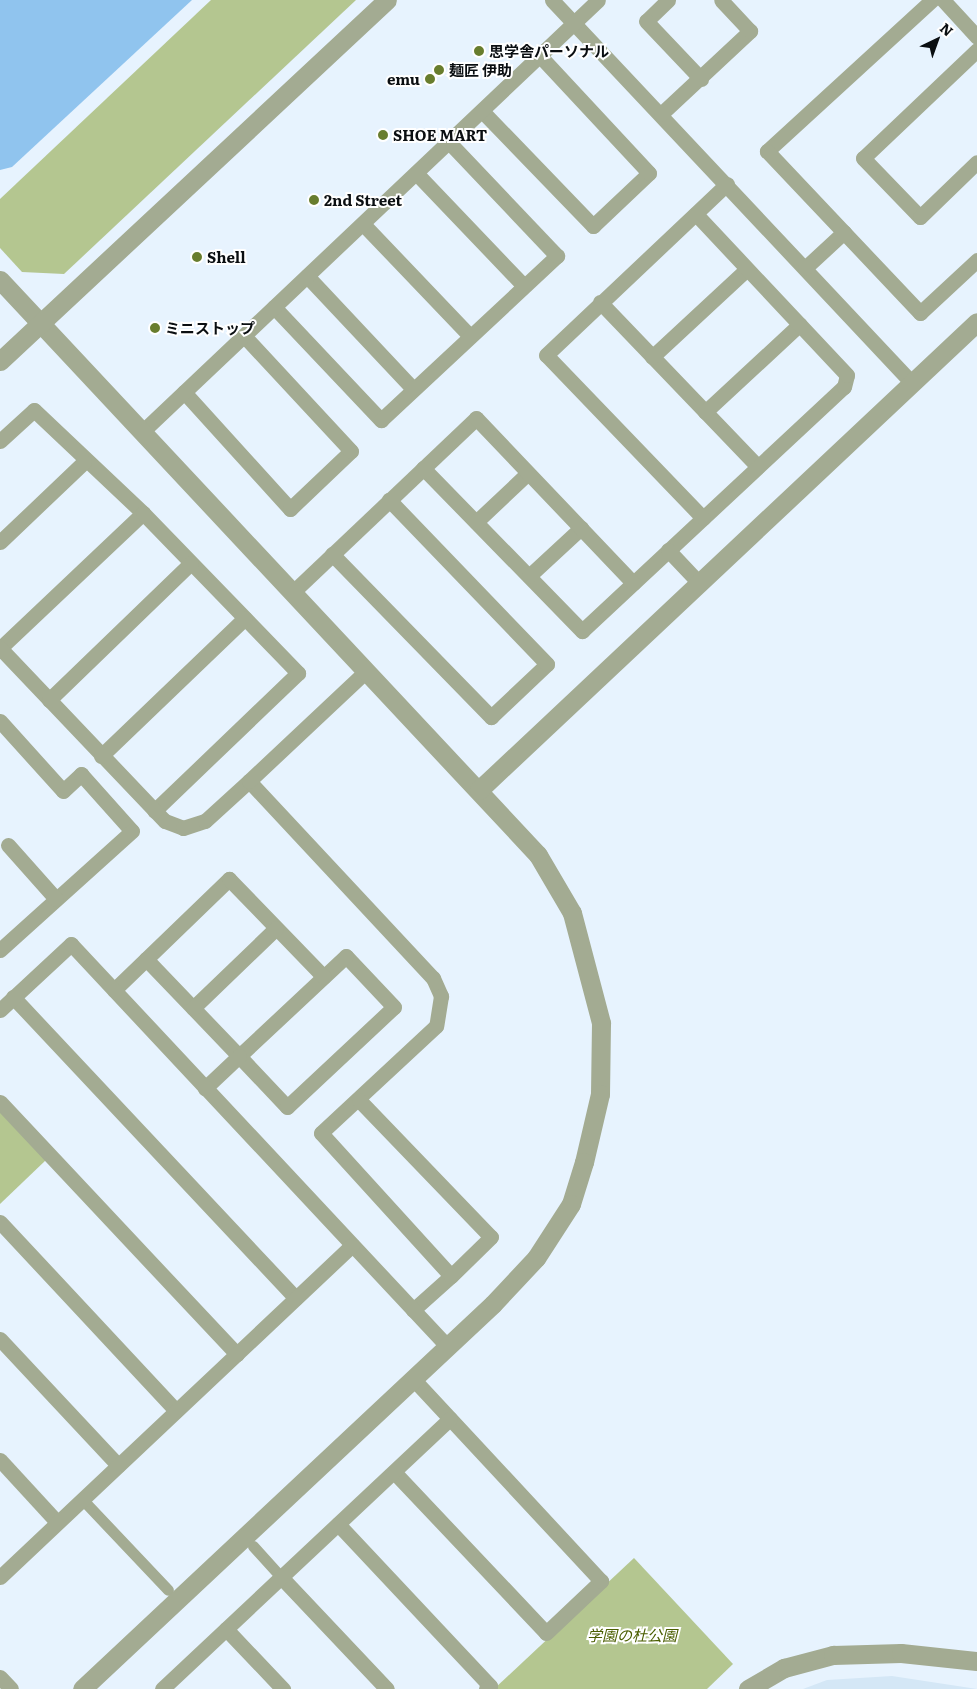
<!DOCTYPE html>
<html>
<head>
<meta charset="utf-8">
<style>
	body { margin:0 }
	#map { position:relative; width:977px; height:1689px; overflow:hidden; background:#e7f3fe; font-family:Literata,"Noto Sans JP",serif }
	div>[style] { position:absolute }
	.built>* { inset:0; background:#d4e7f6 }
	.green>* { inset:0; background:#b4c690 }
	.water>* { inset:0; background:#90c4ee }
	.pedestrian>* { height:11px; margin:-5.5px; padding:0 5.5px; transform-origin:5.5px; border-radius:5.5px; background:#a3ab92 }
	.minor>* { height:15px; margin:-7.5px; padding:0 7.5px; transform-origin:7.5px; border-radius:7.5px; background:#a3ab92 }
	.tertiary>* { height:19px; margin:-9.5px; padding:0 9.5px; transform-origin:9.5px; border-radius:9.5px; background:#a3ab92 }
	.dots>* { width:14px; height:14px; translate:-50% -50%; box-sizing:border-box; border:2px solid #fff; border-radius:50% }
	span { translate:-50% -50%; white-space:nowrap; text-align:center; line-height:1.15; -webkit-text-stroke:4px #fff; paint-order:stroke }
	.poi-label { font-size:15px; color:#0a0e11; font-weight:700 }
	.left { translate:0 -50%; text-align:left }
	.right { translate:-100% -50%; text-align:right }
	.park-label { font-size:15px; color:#4a5e00; font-style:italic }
	.north { position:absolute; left:912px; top:15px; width:50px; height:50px; -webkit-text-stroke:4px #fff; paint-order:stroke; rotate:42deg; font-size:14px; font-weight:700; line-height:20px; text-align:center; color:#0a0e11 }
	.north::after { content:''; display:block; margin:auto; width:18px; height:22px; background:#0a0e11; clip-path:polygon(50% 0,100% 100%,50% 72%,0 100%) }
</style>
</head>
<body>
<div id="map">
	<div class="built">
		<div style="clip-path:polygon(892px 1676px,977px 1689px,803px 1689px,827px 1680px)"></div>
	</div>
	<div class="green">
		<div style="clip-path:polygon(211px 0,356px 0,64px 274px,22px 272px,0 248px,0 199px)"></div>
		<div style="clip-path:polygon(0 1112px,46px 1160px,0 1204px)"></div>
		<div style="clip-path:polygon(634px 1558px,733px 1664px,707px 1689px,494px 1689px)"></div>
	</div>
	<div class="water">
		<div style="clip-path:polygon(0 0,192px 0,12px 167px,0 170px)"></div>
	</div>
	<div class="pedestrian">
		<div style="left:82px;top:1499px;width:125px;rotate:46.6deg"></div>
		<div style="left:253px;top:1546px;width:42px;rotate:47.9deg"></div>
	</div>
	<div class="minor">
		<div style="left:552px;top:0;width:526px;rotate:46.77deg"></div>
		<div style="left:668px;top:0;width:30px;rotate:136deg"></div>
		<div style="left:646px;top:21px;width:80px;rotate:46.5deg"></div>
		<div style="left:932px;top:0;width:224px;rotate:137.5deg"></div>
		<div style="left:767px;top:151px;width:223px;rotate:46.6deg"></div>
		<div style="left:920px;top:313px;width:78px;rotate:-42.9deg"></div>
		<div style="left:943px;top:0;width:50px;rotate:47.4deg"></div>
		<div style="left:977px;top:50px;width:157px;rotate:136.5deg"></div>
		<div style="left:863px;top:158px;width:82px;rotate:46deg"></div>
		<div style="left:920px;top:217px;width:79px;rotate:-44deg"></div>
		<div style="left:482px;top:111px;width:160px;rotate:46deg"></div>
		<div style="left:593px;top:226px;width:77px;rotate:-43.4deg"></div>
		<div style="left:649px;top:173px;width:160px;rotate:-133deg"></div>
		<div style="left:661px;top:114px;width:122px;rotate:-43deg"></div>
		<div style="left:750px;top:31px;width:42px;rotate:-133.1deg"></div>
		<div style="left:416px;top:173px;width:156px;rotate:46.3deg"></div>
		<div style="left:363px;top:224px;width:155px;rotate:46.3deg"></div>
		<div style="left:805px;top:268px;width:53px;rotate:-42.7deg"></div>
		<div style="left:307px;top:276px;width:155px;rotate:46.8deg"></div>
		<div style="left:600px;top:302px;width:228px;rotate:46.2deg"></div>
		<div style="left:274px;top:307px;width:156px;rotate:46.6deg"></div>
		<div style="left:381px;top:420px;width:241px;rotate:-43deg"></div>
		<div style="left:557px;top:256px;width:157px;rotate:-133.5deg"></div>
		<div style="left:652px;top:357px;width:129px;rotate:-42.8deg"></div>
		<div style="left:184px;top:392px;width:158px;rotate:47.8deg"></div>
		<div style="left:290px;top:509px;width:84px;rotate:-43.6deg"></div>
		<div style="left:351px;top:451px;width:157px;rotate:-132.9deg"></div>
		<div style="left:705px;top:412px;width:129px;rotate:-42.8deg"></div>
		<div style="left:144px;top:430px;width:625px;rotate:-43.44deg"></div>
		<div style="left:0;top:441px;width:46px;rotate:-42.4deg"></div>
		<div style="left:34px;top:410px;width:150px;rotate:43.4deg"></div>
		<div style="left:143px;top:513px;width:197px;rotate:136.6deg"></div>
		<div style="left:423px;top:468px;width:228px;rotate:45.7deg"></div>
		<div style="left:582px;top:631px;width:358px;rotate:-43deg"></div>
		<div style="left:844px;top:387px;width:12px;rotate:-76deg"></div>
		<div style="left:847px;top:375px;width:221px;rotate:-133.2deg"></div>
		<div style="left:143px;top:513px;width:223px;rotate:45.9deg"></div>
		<div style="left:298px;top:673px;width:199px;rotate:136.2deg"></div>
		<div style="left:703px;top:518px;width:226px;rotate:-133.9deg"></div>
		<div style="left:546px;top:355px;width:249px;rotate:-43.4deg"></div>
		<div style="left:476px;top:522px;width:71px;rotate:-43.3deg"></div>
		<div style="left:0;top:542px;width:116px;rotate:-43.6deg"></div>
		<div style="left:668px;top:550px;width:47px;rotate:46.7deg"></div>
		<div style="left:332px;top:554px;width:228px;rotate:45.7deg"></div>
		<div style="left:491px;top:717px;width:77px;rotate:-43.4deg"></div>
		<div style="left:547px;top:664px;width:228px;rotate:-133.9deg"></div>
		<div style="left:529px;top:576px;width:71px;rotate:-42.7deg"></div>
		<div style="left:294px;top:591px;width:251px;rotate:-43.5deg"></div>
		<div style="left:476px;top:418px;width:228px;rotate:46.4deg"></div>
		<div style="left:0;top:648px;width:239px;rotate:46.4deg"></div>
		<div style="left:165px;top:821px;width:19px;rotate:21deg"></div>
		<div style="left:183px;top:828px;width:23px;rotate:-18deg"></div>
		<div style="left:205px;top:821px;width:59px;rotate:-42.3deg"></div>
		<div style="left:249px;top:781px;width:270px;rotate:47deg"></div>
		<div style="left:433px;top:978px;width:20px;rotate:66deg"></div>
		<div style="left:441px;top:996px;width:30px;rotate:99deg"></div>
		<div style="left:436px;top:1026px;width:157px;rotate:137.1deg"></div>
		<div style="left:321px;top:1133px;width:193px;rotate:47.7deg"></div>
		<div style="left:451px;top:1276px;width:51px;rotate:138.2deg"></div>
		<div style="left:49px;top:700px;width:197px;rotate:-44deg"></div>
		<div style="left:0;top:721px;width:94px;rotate:48deg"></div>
		<div style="left:63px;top:791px;width:25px;rotate:-43deg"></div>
		<div style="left:81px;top:774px;width:76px;rotate:48.2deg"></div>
		<div style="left:132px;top:831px;width:178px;rotate:138deg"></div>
		<div style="left:101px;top:756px;width:199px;rotate:-43.8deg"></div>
		<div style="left:249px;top:781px;width:161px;rotate:-43.2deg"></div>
		<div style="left:8px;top:845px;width:72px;rotate:48.4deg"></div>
		<div style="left:146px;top:959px;width:134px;rotate:46.2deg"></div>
		<div style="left:239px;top:1056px;width:70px;rotate:46.7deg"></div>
		<div style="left:287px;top:1107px;width:146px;rotate:-43.1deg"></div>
		<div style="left:394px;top:1007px;width:70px;rotate:-133.3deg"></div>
		<div style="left:346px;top:956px;width:146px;rotate:136.9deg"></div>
		<div style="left:239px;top:1056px;width:47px;rotate:136.7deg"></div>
		<div style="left:114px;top:990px;width:160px;rotate:-44deg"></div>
		<div style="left:229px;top:879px;width:136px;rotate:45.9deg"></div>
		<div style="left:13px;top:997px;width:413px;rotate:46.8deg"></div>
		<div style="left:193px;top:1008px;width:115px;rotate:-43.9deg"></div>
		<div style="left:0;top:1010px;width:97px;rotate:-42.9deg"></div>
		<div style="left:71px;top:944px;width:550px;rotate:46.91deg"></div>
		<div style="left:359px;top:1100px;width:190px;rotate:46.1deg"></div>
		<div style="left:491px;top:1237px;width:56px;rotate:135.7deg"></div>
		<div style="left:0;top:1102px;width:346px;rotate:46.8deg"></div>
		<div style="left:0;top:1222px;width:258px;rotate:47deg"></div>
		<div style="left:0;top:1339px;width:173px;rotate:46.9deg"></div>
		<div style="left:0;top:1460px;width:84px;rotate:47.4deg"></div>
		<div style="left:394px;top:1472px;width:221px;rotate:46.6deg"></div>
		<div style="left:546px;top:1633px;width:76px;rotate:-43.4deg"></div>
		<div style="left:601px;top:1581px;width:276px;rotate:-132.9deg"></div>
		<div style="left:338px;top:1524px;width:222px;rotate:46.8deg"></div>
		<div style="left:490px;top:1686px;width:5px;rotate:143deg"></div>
		<div style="left:0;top:1577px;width:484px;rotate:-43.3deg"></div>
		<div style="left:281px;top:1577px;width:154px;rotate:46.6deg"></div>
		<div style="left:226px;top:1629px;width:83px;rotate:46.5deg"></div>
		<div style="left:0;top:1677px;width:16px;rotate:47deg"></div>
		<div style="left:162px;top:1689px;width:395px;rotate:-43.2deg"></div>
	</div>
	<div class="tertiary">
		<div style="left:0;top:280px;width:787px;rotate:46.9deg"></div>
		<div style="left:538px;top:855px;width:67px;rotate:59.6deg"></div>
		<div style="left:572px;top:913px;width:114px;rotate:75.2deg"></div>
		<div style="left:601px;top:1023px;width:71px;rotate:90.8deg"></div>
		<div style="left:600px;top:1094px;width:70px;rotate:103.2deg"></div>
		<div style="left:584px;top:1162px;width:44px;rotate:107.2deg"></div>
		<div style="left:571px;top:1204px;width:64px;rotate:122.9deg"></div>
		<div style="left:536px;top:1258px;width:63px;rotate:133.1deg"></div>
		<div style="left:493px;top:1304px;width:563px;rotate:136.87deg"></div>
		<div style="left:0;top:361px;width:529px;rotate:-43.01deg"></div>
		<div style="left:479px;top:790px;width:683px;rotate:-43.22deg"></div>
		<div style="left:748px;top:1689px;width:42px;rotate:-30.3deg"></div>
		<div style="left:784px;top:1668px;width:51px;rotate:-14.9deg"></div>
		<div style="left:833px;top:1655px;width:68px;rotate:-1.7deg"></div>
		<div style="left:901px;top:1653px;width:76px;rotate:6deg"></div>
	</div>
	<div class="dots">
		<div style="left:479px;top:51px;background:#687d2e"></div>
		<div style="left:439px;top:70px;background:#687d2e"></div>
		<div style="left:430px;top:79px;background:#687d2e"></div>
		<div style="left:383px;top:135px;background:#687d2e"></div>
		<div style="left:314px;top:200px;background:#687d2e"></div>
		<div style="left:197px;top:257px;background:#687d2e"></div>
		<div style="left:155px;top:328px;background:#687d2e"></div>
	</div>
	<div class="poi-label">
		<span class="left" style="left:489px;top:51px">思学舎パーソナル</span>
		<span class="left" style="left:449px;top:70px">麺匠 伊助</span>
		<span class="right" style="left:420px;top:79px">emu</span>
		<span class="left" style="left:393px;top:135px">SHOE MART</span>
		<span class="left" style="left:324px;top:200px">2nd Street</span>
		<span class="left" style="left:207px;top:257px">Shell</span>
		<span class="left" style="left:165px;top:328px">ミニストップ</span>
	</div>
	<div class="park-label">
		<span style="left:632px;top:1635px">学園の杜公園</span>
	</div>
	<div class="north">N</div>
</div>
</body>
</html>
